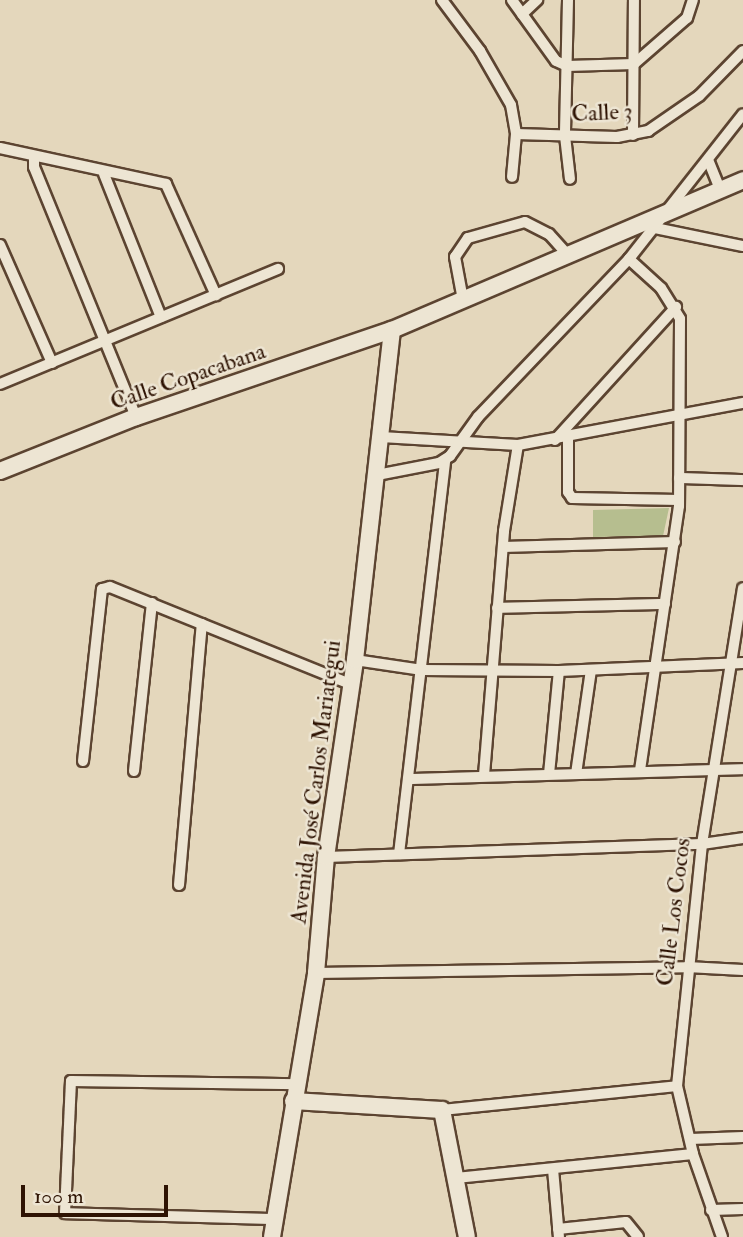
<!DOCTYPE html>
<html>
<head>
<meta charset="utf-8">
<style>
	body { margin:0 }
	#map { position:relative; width:743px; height:1237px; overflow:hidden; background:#e4d7bc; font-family:"IM FELL Double Pica",serif }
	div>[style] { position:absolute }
	.green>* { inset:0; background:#b6be8f }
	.roads { filter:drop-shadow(2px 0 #5c4431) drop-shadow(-2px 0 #5c4431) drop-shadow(0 2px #5c4431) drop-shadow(0 -2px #5c4431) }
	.street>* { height:10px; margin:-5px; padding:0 5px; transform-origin:5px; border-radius:5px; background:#ede5d3 }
	.secondary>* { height:16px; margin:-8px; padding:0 8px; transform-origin:8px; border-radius:8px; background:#ede5d3 }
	span { translate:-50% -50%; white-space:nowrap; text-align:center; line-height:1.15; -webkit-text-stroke:5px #ede5d3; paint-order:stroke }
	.street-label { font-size:23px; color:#2e1303 }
	.scale { position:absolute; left:21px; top:1185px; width:147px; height:32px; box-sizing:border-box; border:4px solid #2e1303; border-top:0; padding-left:9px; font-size:21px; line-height:24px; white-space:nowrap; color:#2e1303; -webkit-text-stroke:5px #ede5d3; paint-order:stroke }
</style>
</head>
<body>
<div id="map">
	<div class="green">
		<div style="clip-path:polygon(669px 508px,663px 536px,593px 537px,593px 510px)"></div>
	</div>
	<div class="roads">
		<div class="street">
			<div style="left:442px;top:0;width:64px;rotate:53.3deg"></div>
			<div style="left:480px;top:51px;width:62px;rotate:60.1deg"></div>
			<div style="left:511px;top:105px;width:29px;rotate:80deg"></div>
			<div style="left:516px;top:134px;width:43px;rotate:95.3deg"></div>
			<div style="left:512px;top:0;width:75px;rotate:54.2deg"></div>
			<div style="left:556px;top:61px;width:12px;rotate:24deg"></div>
			<div style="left:567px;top:66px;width:67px;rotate:-1.7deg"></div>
			<div style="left:634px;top:64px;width:70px;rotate:-41deg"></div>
			<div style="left:687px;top:18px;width:19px;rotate:-72deg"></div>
			<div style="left:568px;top:0;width:136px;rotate:91.3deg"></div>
			<div style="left:565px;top:136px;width:43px;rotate:83.4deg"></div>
			<div style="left:522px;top:14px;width:21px;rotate:-43deg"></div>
			<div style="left:516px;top:134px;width:101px;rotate:1.7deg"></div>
			<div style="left:617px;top:137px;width:32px;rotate:-11deg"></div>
			<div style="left:648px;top:131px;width:62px;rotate:-34.5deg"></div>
			<div style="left:699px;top:96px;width:63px;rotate:-45.6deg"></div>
			<div style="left:633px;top:135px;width:135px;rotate:-89.6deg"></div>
			<div style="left:0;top:148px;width:170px;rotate:12.2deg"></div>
			<div style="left:166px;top:184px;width:122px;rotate:65.8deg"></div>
			<div style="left:34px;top:157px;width:10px;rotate:90deg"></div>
			<div style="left:34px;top:167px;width:270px;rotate:67.8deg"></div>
			<div style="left:709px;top:162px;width:29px;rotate:68deg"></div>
			<div style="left:104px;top:174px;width:154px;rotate:68.3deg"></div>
			<div style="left:655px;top:228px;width:90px;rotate:11.6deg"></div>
			<div style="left:0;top:245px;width:129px;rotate:66.2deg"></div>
			<div style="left:629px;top:259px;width:43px;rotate:42.2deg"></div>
			<div style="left:661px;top:288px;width:36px;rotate:58deg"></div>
			<div style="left:680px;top:319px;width:187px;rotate:90.3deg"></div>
			<div style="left:679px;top:506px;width:268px;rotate:98.4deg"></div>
			<div style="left:463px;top:300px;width:44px;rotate:-100.5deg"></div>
			<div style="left:455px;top:257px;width:23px;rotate:-56deg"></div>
			<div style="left:468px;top:238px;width:59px;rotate:-15.7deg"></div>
			<div style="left:525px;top:222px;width:27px;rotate:27deg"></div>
			<div style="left:549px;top:234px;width:30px;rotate:48deg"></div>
			<div style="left:0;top:384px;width:301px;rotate:-22.5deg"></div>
			<div style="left:381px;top:437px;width:137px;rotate:3.3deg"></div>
			<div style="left:518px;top:445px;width:229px;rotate:-10.6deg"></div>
			<div style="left:568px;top:438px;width:54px;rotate:90deg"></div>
			<div style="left:568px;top:492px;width:7px;rotate:56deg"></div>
			<div style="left:572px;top:498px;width:107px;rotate:1.1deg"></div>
			<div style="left:555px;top:440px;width:180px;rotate:-47.7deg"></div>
			<div style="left:377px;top:475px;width:63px;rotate:-11deg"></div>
			<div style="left:439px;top:463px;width:13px;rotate:-32deg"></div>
			<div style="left:450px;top:456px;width:48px;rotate:-54.3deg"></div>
			<div style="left:478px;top:417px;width:219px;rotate:-46.3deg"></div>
			<div style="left:629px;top:259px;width:184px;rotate:-51.8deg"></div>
			<div style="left:679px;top:478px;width:64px;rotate:1.8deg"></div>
			<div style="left:503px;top:547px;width:172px;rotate:-1.7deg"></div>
			<div style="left:497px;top:608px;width:168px;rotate:-1.4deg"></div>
			<div style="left:355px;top:660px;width:68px;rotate:8.5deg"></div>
			<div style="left:422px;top:670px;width:137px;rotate:0.4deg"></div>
			<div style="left:559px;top:671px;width:184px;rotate:-2.5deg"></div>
			<div style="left:83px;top:761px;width:173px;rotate:-83.7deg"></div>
			<div style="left:102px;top:589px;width:8px;rotate:-14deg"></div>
			<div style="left:110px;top:587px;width:261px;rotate:22deg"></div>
			<div style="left:134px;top:771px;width:169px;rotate:-83.9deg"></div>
			<div style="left:549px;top:774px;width:103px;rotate:-84.5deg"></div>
			<div style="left:576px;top:774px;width:105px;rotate:-81.8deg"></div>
			<div style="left:484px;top:775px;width:245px;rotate:-85.3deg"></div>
			<div style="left:504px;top:531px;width:87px;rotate:-80.8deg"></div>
			<div style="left:409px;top:779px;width:334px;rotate:-1.7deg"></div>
			<div style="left:399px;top:854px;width:397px;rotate:-83.3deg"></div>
			<div style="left:326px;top:857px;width:376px;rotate:-2deg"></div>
			<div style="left:702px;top:844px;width:41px;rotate:-8.3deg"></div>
			<div style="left:179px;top:885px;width:262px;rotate:-85deg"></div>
			<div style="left:316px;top:973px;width:371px;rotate:-0.9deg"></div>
			<div style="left:687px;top:967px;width:56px;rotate:3.1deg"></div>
			<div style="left:442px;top:1110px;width:236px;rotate:-5.8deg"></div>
			<div style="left:691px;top:1139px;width:52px;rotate:-2.2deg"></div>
			<div style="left:553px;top:1169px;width:68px;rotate:85deg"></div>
			<div style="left:456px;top:1178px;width:238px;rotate:-5.8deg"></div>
			<div style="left:711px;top:1210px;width:32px;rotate:-2deg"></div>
			<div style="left:274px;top:1219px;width:209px;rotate:-178.4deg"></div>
			<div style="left:65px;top:1213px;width:132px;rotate:-87.4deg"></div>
			<div style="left:71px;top:1081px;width:229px;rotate:0.8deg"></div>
			<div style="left:558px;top:1229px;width:68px;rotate:-5.9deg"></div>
			<div style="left:626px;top:1222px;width:19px;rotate:51deg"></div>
			<div style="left:722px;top:1237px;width:88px;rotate:-109.3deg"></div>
			<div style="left:693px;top:1154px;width:70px;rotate:-103.2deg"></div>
			<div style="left:677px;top:1086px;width:243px;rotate:-84.1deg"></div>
			<div style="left:702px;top:844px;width:259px;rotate:-80.9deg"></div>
		</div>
		<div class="secondary">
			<div style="left:0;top:471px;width:146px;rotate:-21.7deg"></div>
			<div style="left:136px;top:417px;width:270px;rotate:-18.8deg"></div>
			<div style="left:392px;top:330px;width:382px;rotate:-23.1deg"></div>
			<div style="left:293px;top:1101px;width:149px;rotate:3.5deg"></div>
			<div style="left:442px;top:1110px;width:129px;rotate:78.9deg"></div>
			<div style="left:272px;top:1237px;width:268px;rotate:-80.5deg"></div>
			<div style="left:316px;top:973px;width:116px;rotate:-85.1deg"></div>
			<div style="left:326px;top:857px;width:199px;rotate:-81.6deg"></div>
			<div style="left:355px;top:660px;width:332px;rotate:-83.6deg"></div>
		</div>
	</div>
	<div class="street-label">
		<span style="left:602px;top:113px;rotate:-3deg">Calle 3</span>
		<span style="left:188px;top:377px;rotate:-19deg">Calle Copacabana</span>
		<span style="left:316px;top:782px;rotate:-83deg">Avenida José Carlos Mariategui</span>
		<span style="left:674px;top:912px;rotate:-83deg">Calle Los Cocos</span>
	</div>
	<div class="scale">100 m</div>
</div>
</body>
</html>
